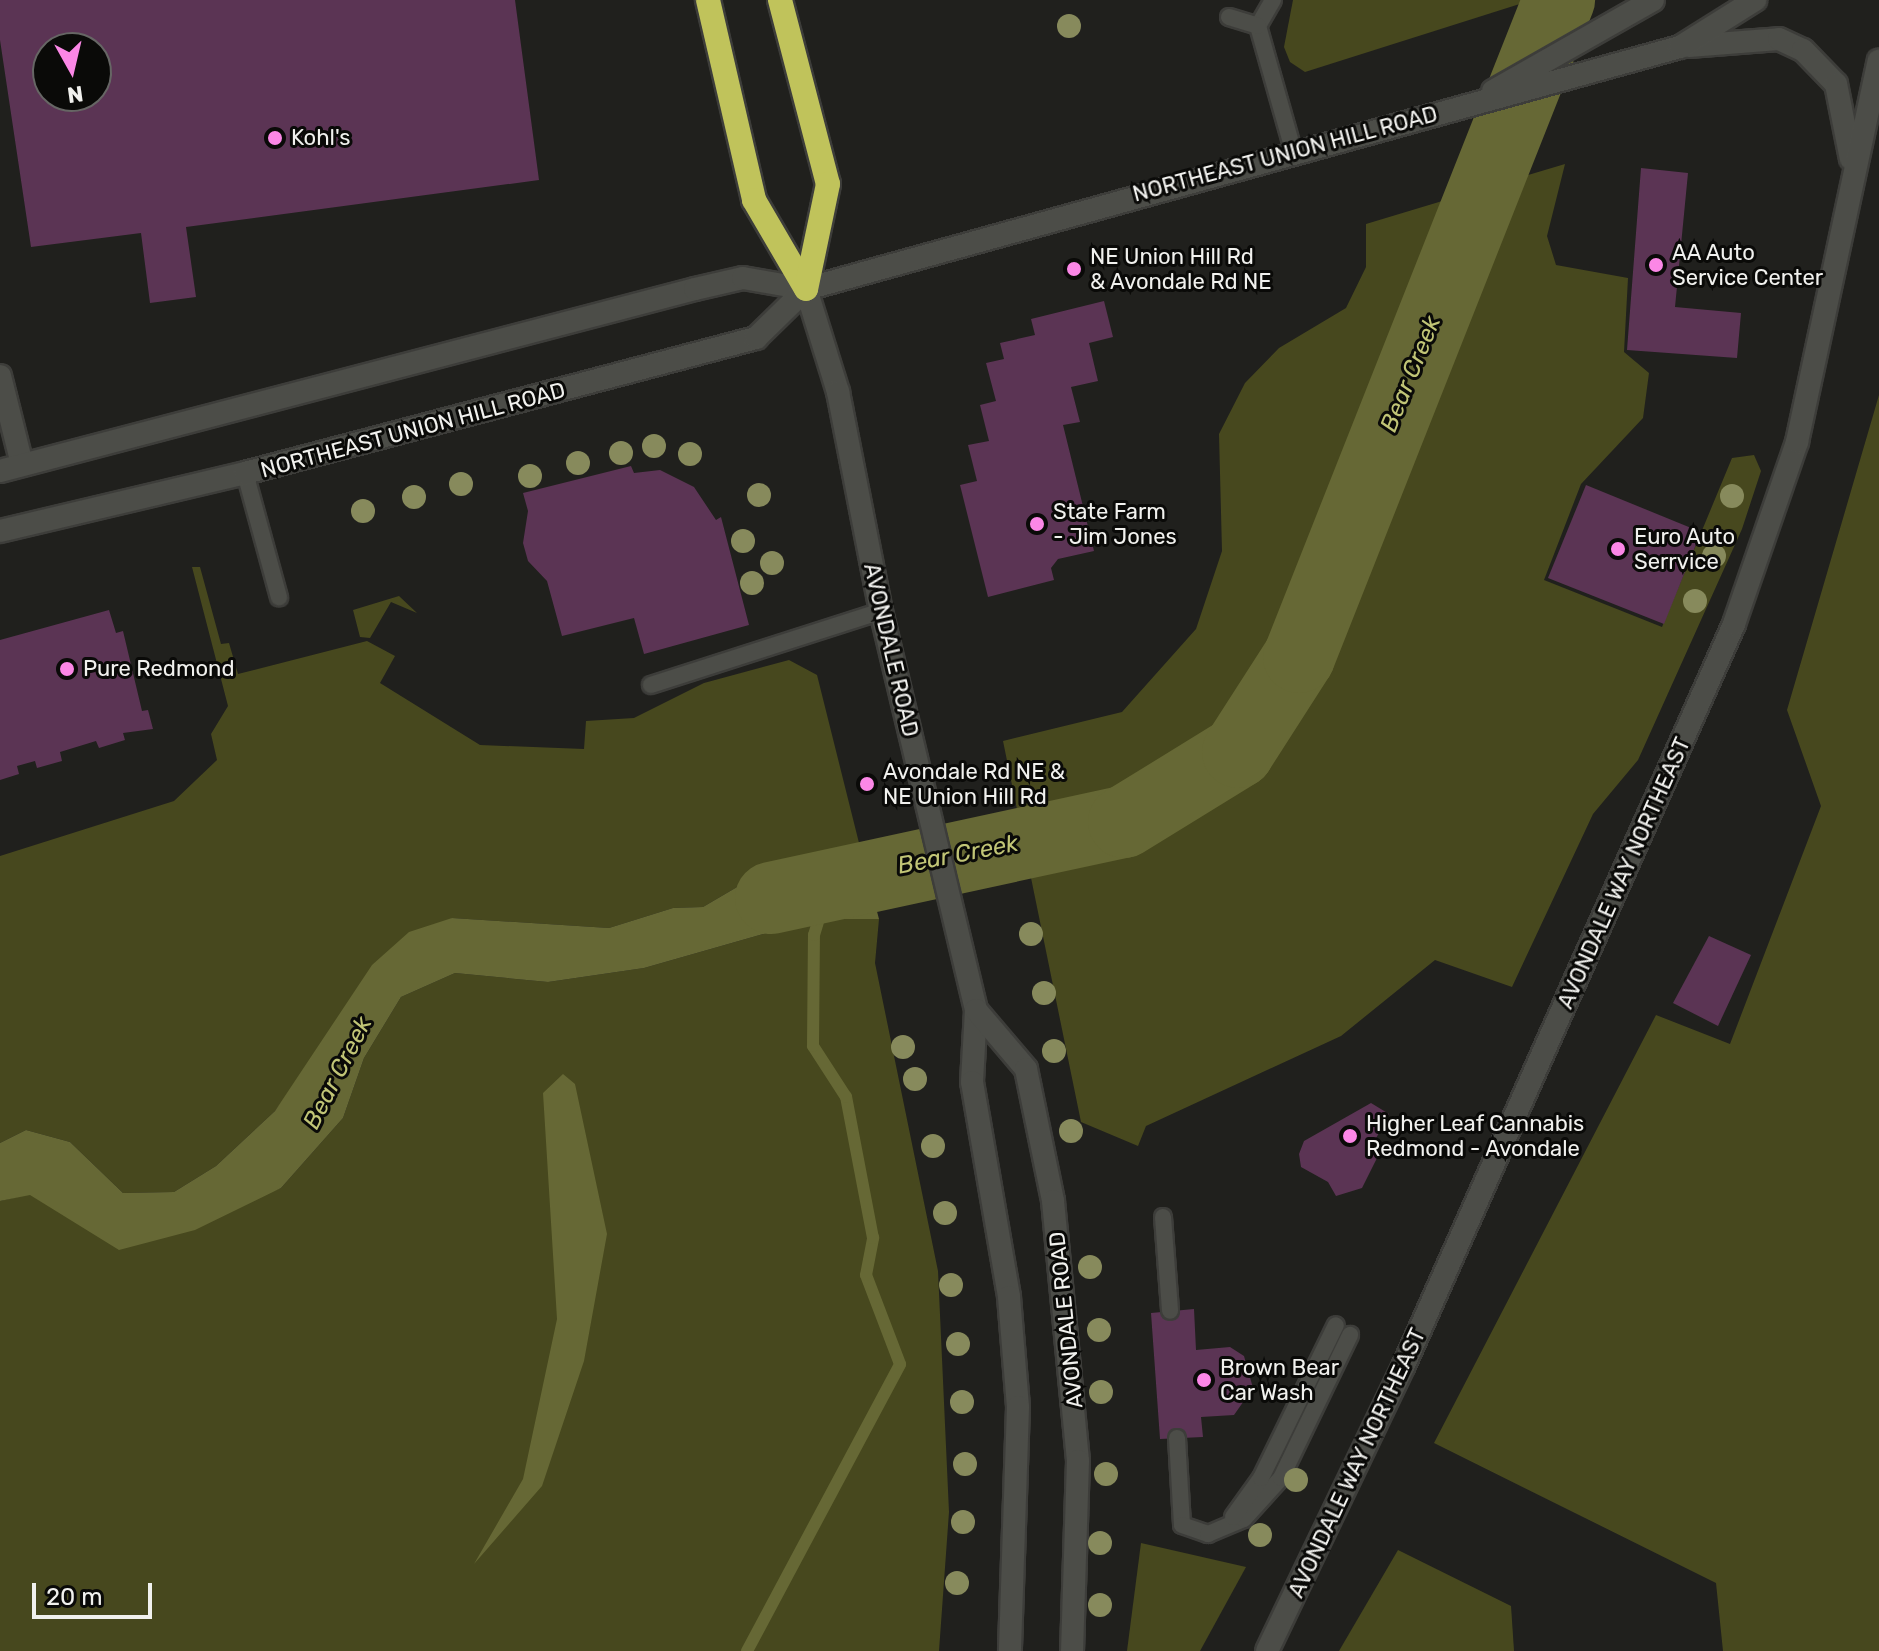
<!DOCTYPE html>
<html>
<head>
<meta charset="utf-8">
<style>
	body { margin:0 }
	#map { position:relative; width:1879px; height:1651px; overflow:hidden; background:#20201d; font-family:Rubik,sans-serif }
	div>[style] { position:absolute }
	.green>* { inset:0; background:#47481e }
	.water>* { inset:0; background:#666835 }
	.stream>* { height:12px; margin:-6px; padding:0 6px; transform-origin:6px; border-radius:6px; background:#666835 }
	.river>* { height:72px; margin:-36px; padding:0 36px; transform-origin:36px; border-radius:36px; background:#666835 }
	.building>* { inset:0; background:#5b3454 }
	.roads { filter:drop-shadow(2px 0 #3d3d3a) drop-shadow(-2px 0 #3d3d3a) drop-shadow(0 2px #3d3d3a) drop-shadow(0 -2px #3d3d3a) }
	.service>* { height:16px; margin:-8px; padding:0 8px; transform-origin:8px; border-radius:8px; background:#4c4d48 }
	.minor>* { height:22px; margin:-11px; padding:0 11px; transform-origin:11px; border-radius:11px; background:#4c4d48 }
	.tertiary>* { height:22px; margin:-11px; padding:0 11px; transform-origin:11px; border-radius:11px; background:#4c4d48 }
	.secondary>* { height:22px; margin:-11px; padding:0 11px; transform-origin:11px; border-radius:11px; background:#4c4d48 }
	.motorway>* { height:24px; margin:-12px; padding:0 12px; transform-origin:12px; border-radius:12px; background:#c0c35b }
	.trees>* { width:24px; height:24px; margin:-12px; border-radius:50%; background:#878a5c }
	.dots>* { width:22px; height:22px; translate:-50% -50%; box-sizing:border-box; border:4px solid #0a0a08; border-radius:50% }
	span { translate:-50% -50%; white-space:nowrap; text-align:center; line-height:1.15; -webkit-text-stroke:6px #0a0a08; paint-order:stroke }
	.poi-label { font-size:22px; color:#f1f1ee }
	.left { translate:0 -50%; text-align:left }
	.street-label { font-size:22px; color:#f1f1ee }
	.water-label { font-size:24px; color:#c1c576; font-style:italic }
	.north { position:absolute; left:32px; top:32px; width:80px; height:80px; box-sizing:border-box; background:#0a0a08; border:2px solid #666664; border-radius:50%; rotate:172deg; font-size:22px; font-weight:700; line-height:32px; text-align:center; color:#f1f1ee }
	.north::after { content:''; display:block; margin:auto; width:28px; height:36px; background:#fb87e6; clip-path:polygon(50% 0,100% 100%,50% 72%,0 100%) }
	.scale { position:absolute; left:32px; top:1583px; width:120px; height:36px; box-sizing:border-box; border:4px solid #f1f1ee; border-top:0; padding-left:10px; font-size:24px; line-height:28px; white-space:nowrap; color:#f1f1ee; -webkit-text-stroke:6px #0a0a08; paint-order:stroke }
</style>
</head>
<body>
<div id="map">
	<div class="green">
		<div style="clip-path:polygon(1293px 0,1532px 0,1305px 72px,1290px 62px,1284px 47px)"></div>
		<div style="clip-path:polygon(1565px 164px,1547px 236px,1556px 265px,1628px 278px,1624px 352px,1649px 373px,1643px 418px,1581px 484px,1544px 580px,1662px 627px,1732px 458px,1754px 455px,1761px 471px,1742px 529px,1638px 760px,1593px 814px,1512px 987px,1435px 960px,1341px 1036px,1146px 1126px,1138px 1146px,1081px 1122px,1003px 741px,1122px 712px,1196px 629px,1222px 551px,1219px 434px,1245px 383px,1279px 348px,1346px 308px,1366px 267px,1366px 224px)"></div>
		<div style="clip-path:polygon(1879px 395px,1879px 1651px,1723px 1651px,1716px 1583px,1434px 1443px,1656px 1015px,1730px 1044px,1821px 806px,1787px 710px)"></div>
		<div style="clip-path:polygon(192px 567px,200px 567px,221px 644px,229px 643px,238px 674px,367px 641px,395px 656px,380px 683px,480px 745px,584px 749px,586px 721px,634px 718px,704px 683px,789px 660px,817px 675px,860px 847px,815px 863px,783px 860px,703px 907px,673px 908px,609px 928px,452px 918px,316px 1057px,275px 1111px,216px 1166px,174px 1192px,123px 1193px,70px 1142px,26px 1130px,0 1143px,0 856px,174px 801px,217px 760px,211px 734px,228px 706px)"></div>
		<div style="clip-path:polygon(399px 596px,417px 613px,391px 602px,370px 638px,360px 637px,353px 610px)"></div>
		<div style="clip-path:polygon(816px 919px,879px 919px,875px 963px,938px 1271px,949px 1512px,939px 1651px,0 1651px,0 1201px,30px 1194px,119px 1249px,281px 1188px,343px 1118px,364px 1058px,401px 997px,455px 973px,548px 982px,644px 968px)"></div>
		<div style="clip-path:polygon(1141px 1543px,1246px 1567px,1200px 1651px,1127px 1651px)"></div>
		<div style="clip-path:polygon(1398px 1550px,1511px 1606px,1514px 1651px,1339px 1651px)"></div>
	</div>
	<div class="water">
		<div style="clip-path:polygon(860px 847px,879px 919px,816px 919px,644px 968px,548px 982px,455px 973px,401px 997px,364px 1058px,343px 1118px,281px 1188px,195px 1230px,119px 1250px,30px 1195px,0 1201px,0 1143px,26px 1130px,70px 1142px,123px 1193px,174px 1192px,216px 1166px,275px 1111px,372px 965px,409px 932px,452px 918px,609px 928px,673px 908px,703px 907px,783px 860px,815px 863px)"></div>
		<div style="clip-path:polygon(563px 1074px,575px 1084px,607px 1234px,584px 1361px,542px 1486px,474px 1564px,523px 1479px,557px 1319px,543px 1093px)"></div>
	</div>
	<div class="stream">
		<div style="left:747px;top:1651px;width:325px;rotate:-61.9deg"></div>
		<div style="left:900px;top:1364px;width:95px;rotate:-110.9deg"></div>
		<div style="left:866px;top:1275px;width:38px;rotate:-79deg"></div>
		<div style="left:873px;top:1238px;width:144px;rotate:-100.8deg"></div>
		<div style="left:846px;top:1097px;width:61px;rotate:-122.9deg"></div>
		<div style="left:813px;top:1046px;width:111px;rotate:-89.5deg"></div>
		<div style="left:814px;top:935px;width:30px;rotate:-73deg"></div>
	</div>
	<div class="river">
		<div style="left:771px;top:898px;width:361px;rotate:-12.2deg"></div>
		<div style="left:1124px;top:822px;width:134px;rotate:-31.6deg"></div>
		<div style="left:1238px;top:752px;width:113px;rotate:-57.3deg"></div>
		<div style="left:1299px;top:657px;width:707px;rotate:-68.41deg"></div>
	</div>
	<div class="building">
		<div style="clip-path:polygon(evenodd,0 0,515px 0,539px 180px,186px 227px,196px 297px,150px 303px,141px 233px,31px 247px,0 40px,0 0,48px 48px,96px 48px,96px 96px,48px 96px,48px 48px)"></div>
		<div style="clip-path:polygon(1641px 168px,1688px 173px,1675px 307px,1741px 313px,1737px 358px,1627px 350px)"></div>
		<div style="clip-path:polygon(1104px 301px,1113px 337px,1089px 343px,1098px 381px,1071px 387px,1080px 422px,1063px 425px,1094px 551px,1058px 559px,1051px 568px,1054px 580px,988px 597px,960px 485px,977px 481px,968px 445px,989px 441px,980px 405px,996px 401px,986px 363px,1004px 359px,1000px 343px,1035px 335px,1031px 319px)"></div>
		<div style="clip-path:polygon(631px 466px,634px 473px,660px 470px,694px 487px,716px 520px,721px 517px,749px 625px,644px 654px,634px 618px,562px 636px,547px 581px,528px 561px,523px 543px,528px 511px,523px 493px)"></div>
		<div style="clip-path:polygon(1586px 485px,1701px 532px,1664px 624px,1548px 578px)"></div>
		<div style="clip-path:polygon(109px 610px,116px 633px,123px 631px,142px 711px,148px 710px,153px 729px,123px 733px,125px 740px,99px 748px,96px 741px,60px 752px,62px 761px,37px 768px,35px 761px,17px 766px,19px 774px,0 780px,0 640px)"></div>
		<div style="clip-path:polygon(1709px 936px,1751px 955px,1718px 1026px,1673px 1003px)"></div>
		<div style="clip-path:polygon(1371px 1103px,1389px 1114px,1373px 1144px,1380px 1152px,1362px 1188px,1336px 1196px,1328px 1182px,1301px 1167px,1299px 1154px,1304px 1141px)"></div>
		<div style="clip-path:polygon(1194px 1309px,1196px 1350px,1230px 1347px,1244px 1356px,1253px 1388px,1234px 1415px,1201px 1417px,1203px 1437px,1160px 1439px,1151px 1313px)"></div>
	</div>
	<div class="roads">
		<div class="service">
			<div style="left:1273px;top:0;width:30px;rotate:120deg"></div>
			<div style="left:1258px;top:26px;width:129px;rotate:74.2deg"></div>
			<div style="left:1229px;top:17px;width:30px;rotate:17deg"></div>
			<div style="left:245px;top:473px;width:129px;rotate:74.7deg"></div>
			<div style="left:651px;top:685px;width:242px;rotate:-17.8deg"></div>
			<div style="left:1163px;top:1217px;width:94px;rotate:85.7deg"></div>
			<div style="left:1177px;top:1438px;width:87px;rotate:86.7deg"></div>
			<div style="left:1182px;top:1525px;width:28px;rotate:19deg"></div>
			<div style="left:1208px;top:1534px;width:39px;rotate:-23deg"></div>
			<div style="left:1244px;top:1519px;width:55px;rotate:-47.9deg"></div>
			<div style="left:1281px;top:1478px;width:159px;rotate:-64.2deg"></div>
			<div style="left:1233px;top:1517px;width:48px;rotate:-54.3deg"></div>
			<div style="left:1261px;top:1478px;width:170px;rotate:-63.9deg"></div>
		</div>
		<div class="minor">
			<div style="left:0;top:376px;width:91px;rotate:76deg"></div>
		</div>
		<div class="tertiary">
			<div style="left:1689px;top:46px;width:90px;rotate:-4.4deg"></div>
			<div style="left:1779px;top:39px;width:26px;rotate:25deg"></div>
			<div style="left:1803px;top:50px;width:47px;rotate:45.9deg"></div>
			<div style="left:1836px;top:84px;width:76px;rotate:78.7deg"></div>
			<div style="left:1493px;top:91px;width:184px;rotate:-29.6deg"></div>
			<div style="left:806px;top:289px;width:907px;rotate:-15.48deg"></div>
			<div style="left:1680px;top:47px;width:89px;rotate:-32.1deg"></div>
			<div style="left:1267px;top:1651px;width:317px;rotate:-64.4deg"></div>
			<div style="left:1404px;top:1365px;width:811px;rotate:-65.99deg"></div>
			<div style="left:1734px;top:624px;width:193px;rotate:-70.9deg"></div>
			<div style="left:1797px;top:442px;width:390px;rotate:-77.9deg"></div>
		</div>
		<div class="secondary">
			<div style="left:806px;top:289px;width:108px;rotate:72.7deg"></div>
			<div style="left:838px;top:392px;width:223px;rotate:78.9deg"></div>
			<div style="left:881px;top:611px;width:410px;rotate:76.6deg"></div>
			<div style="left:976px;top:1010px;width:72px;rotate:93.2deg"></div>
			<div style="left:972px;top:1082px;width:218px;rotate:80.2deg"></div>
			<div style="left:1009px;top:1297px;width:110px;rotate:85.3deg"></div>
			<div style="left:1018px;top:1407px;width:244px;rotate:91.9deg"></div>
			<div style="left:0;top:471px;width:718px;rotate:-14.67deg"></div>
			<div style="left:695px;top:289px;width:49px;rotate:-12.9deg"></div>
			<div style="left:743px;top:278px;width:64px;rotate:9.9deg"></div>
			<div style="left:0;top:531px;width:252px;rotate:-13.3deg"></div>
			<div style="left:245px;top:473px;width:529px;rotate:-14.8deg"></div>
			<div style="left:756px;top:338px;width:70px;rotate:-44.4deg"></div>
			<div style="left:976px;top:1010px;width:77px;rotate:49.7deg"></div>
			<div style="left:1026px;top:1069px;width:135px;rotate:78.4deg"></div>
			<div style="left:1053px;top:1201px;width:261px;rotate:84.5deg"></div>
			<div style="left:1078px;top:1461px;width:190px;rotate:91.8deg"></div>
		</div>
		<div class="motorway">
			<div style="left:708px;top:0;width:205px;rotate:77deg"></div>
			<div style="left:754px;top:200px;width:103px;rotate:59.7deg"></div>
			<div style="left:780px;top:0;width:190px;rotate:75.4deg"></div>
			<div style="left:828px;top:184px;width:107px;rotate:101.8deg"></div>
		</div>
	</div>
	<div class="trees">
		<div style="left:1069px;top:26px"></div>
		<div style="left:654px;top:446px"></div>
		<div style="left:621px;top:453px"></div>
		<div style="left:690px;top:454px"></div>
		<div style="left:578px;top:463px"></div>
		<div style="left:530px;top:476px"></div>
		<div style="left:461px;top:484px"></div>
		<div style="left:759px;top:495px"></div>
		<div style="left:1732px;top:496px"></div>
		<div style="left:414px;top:497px"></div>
		<div style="left:363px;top:511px"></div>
		<div style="left:743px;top:541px"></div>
		<div style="left:1714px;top:556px"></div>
		<div style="left:772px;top:563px"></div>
		<div style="left:752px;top:583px"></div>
		<div style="left:1695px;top:601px"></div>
		<div style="left:1031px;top:934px"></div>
		<div style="left:1044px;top:993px"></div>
		<div style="left:903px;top:1047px"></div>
		<div style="left:1054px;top:1051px"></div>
		<div style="left:915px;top:1079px"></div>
		<div style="left:1071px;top:1131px"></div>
		<div style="left:933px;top:1146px"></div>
		<div style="left:945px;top:1213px"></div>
		<div style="left:1090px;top:1267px"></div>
		<div style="left:951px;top:1285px"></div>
		<div style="left:1099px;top:1330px"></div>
		<div style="left:958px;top:1344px"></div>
		<div style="left:1101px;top:1392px"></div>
		<div style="left:962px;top:1402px"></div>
		<div style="left:965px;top:1464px"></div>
		<div style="left:1106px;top:1474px"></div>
		<div style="left:1296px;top:1480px"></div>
		<div style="left:963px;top:1522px"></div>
		<div style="left:1260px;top:1535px"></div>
		<div style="left:1100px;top:1543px"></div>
		<div style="left:957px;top:1583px"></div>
		<div style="left:1100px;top:1605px"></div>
	</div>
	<div class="dots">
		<div style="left:275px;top:138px;background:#fb87e6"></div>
		<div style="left:1656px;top:265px;background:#fb87e6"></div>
		<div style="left:1074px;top:269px;background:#fb87e6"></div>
		<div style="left:1037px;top:524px;background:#fb87e6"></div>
		<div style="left:1618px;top:549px;background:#fb87e6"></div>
		<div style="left:67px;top:669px;background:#fb87e6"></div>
		<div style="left:867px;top:784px;background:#fb87e6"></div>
		<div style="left:1350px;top:1136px;background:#fb87e6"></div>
		<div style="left:1204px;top:1380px;background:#fb87e6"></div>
	</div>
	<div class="poi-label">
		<span class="left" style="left:291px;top:138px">Kohl's</span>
		<span class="left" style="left:1672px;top:265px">AA Auto<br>Service Center</span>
		<span class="left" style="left:1090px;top:269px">NE Union Hill Rd<br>&amp; Avondale Rd NE</span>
		<span class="left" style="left:1053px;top:524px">State Farm<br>- Jim Jones</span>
		<span class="left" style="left:1634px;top:549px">Euro Auto<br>Serrvice</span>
		<span class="left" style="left:83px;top:669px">Pure Redmond</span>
		<span class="left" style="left:883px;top:784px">Avondale Rd NE &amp;<br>NE Union Hill Rd</span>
		<span class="left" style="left:1366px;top:1136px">Higher Leaf Cannabis<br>Redmond - Avondale</span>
		<span class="left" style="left:1220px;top:1380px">Brown Bear<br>Car Wash</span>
	</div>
	<div class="street-label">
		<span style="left:1285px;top:154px;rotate:-15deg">NORTHEAST UNION HILL ROAD</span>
		<span style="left:413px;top:430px;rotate:-15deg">NORTHEAST UNION HILL ROAD</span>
		<span style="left:891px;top:650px;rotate:77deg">AVONDALE ROAD</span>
		<span style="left:1624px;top:873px;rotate:-66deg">AVONDALE WAY NORTHEAST</span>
		<span style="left:1066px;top:1320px;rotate:-96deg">AVONDALE ROAD</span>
		<span style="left:1357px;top:1463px;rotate:-65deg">AVONDALE WAY NORTHEAST</span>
	</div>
	<div class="water-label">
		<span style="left:1411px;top:374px;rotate:-68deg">Bear Creek</span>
		<span style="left:958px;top:855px;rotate:-11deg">Bear Creek</span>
		<span style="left:338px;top:1073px;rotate:-63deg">Bear Creek</span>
	</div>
	<div class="north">N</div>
	<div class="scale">20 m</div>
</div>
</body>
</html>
